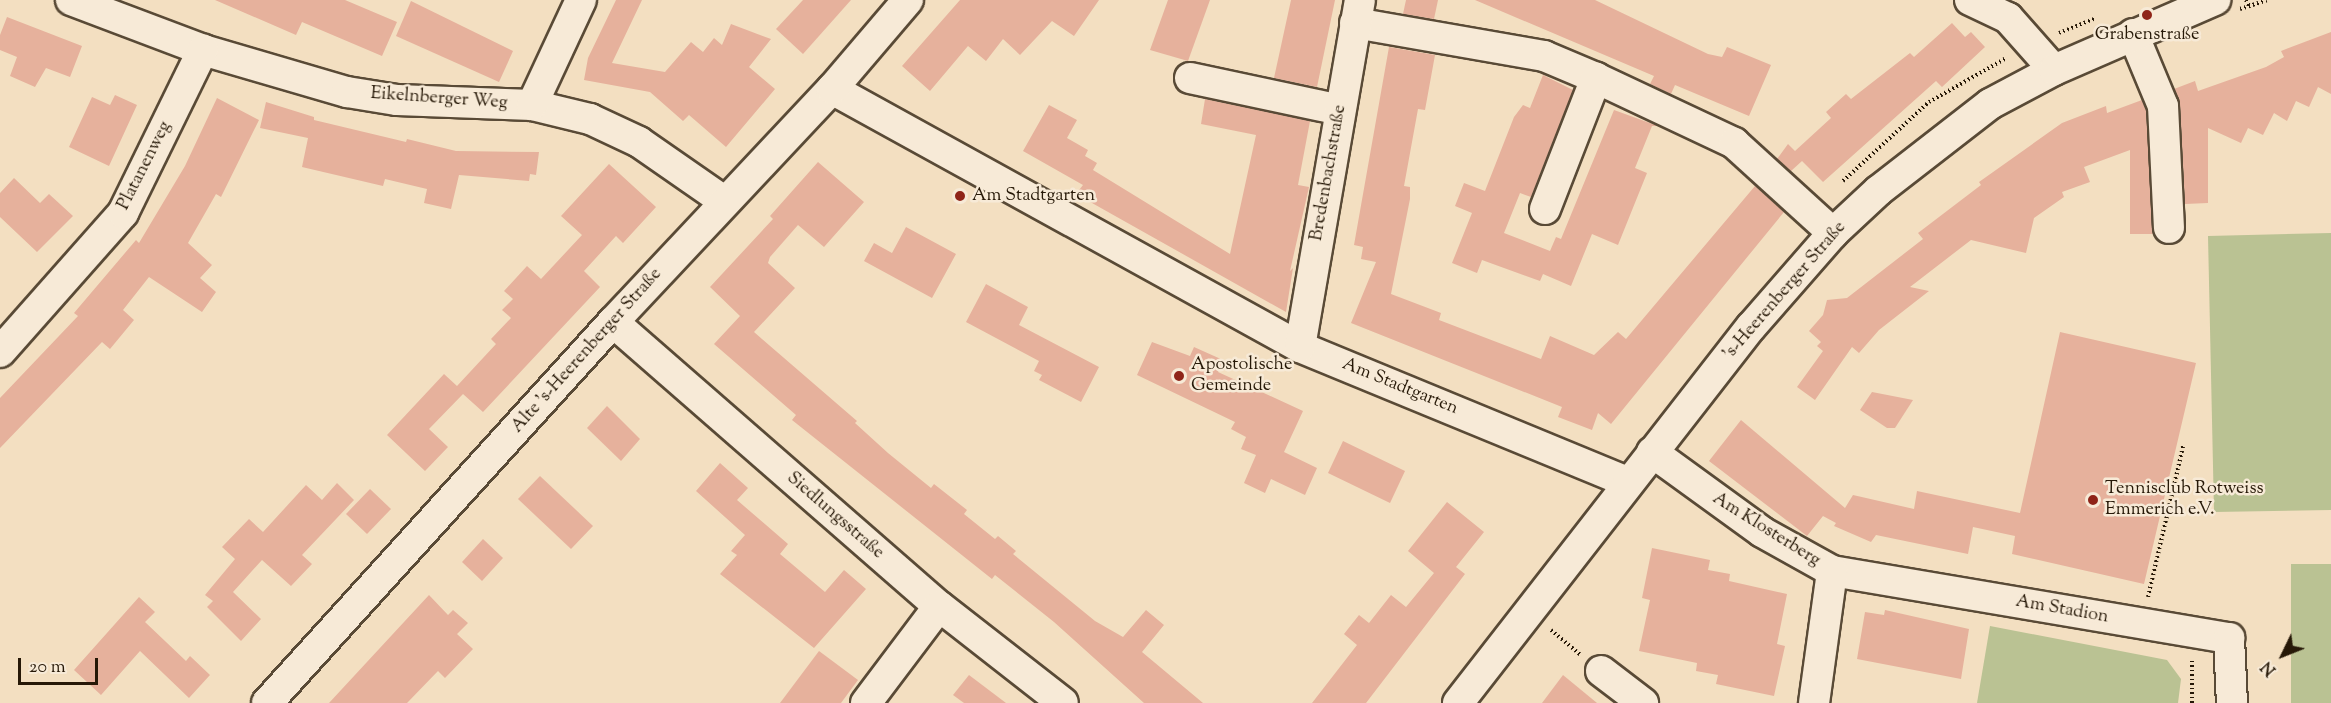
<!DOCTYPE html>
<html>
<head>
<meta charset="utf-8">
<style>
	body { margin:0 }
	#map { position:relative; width:2331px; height:703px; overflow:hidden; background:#f3dfc1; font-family:"Sorts Mill Goudy",serif }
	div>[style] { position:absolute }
	.green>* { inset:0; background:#bac293 }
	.building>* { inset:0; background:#e6b19c }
	.path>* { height:4px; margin-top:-2px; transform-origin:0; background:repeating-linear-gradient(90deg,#261807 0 1.5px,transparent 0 4.5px) }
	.roads { filter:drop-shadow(2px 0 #594a36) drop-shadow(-2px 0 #594a36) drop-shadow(0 2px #594a36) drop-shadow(0 -2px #594a36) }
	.minor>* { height:30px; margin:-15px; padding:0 15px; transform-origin:15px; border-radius:15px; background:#f7ead7 }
	.dots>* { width:16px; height:16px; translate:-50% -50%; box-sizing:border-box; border:3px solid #f7ead7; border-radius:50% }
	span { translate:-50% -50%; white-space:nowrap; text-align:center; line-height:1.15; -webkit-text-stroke:5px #f7ead7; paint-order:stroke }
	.poi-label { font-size:18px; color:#261807 }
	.left { translate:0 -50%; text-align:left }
	.street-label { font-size:18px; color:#261807 }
	.north { position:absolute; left:2253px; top:625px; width:60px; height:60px; -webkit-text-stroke:4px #f7ead7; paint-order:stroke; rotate:227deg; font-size:16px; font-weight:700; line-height:24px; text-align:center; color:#261807 }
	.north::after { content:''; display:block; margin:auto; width:21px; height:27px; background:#261807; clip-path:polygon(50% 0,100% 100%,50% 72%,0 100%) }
	.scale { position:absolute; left:18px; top:658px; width:80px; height:27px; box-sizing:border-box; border:3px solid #261807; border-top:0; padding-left:8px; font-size:18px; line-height:21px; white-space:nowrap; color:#261807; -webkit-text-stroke:4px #f7ead7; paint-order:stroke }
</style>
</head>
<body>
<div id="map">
	<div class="green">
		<div style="clip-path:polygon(2331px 233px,2331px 510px,2214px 512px,2208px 236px)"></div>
		<div style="clip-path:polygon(2291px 564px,2331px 564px,2331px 703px,2291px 703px)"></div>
		<div style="clip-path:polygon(1990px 626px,2167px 660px,2181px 679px,2178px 703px,1977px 703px)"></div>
	</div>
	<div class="building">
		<div style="clip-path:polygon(215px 0,345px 0,397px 22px,382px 56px,302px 22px,296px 35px)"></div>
		<div style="clip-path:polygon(616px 0,642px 0,612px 63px,665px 72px,691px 42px,703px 52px,714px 38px,722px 45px,731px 24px,771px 39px,749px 67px,775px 89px,726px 147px,689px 115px,683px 121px,650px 92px,584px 80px,588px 58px)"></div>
		<div style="clip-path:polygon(803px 0,851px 0,803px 54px,776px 29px)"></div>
		<div style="clip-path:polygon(960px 0,1099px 0,1074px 36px,1052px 21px,1020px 55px,1003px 39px,986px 61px,968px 46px,930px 91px,902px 66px)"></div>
		<div style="clip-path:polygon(1168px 0,1210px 0,1188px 61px,1150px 50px)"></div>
		<div style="clip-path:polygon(1291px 0,1335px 0,1317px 87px,1274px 78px)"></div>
		<div style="clip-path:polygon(1406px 0,1438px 0,1434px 19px,1403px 14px)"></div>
		<div style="clip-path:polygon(1475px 0,1595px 0,1708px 54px,1722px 57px,1727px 47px,1771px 65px,1749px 116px,1675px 85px,1671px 94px,1650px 84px,1654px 76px)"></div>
		<div style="clip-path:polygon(411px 1px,513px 51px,499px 82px,396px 36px)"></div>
		<div style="clip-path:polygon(7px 17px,82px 46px,70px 77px,46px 68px,35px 87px,10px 76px,17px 57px,0 50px,0 35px)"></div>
		<div style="clip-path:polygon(1952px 23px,1965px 37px,1971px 32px,1985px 47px,1942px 87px,1936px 81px,1823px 182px,1802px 161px,1791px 171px,1777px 159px,1788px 144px,1795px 151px,1831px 118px,1826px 112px,1846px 94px,1851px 99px,1910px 53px,1914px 57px)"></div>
		<div style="clip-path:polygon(2331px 32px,2331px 94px,2318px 87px,2309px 107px,2296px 101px,2287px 121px,2274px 113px,2263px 135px,2248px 128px,2241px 143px,2208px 128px,2208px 203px,2185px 204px,2180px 105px,2174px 89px,2195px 81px,2198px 91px,2266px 67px,2284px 57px,2281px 51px)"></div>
		<div style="clip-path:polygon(1389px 47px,1435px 55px,1425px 110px,1418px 109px,1404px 186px,1410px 187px,1410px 199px,1391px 294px,1441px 313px,1439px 320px,1541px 359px,1550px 336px,1594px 355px,1618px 332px,1626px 339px,1755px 186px,1784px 212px,1611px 424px,1598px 413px,1592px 430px,1558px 417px,1562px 407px,1351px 323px,1376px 262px,1361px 259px,1363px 247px,1354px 245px)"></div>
		<div style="clip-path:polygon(1543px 75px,1573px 90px,1531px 197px,1520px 193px,1504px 233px,1550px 251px,1556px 237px,1561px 239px,1614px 110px,1658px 126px,1652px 126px,1635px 168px,1647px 173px,1618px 245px,1592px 234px,1571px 286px,1543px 274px,1540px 281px,1482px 260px,1477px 273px,1452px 263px,1472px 213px,1455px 206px,1464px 183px,1485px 191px,1514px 117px,1523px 105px,1530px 108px)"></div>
		<div style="clip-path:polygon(115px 95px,137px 105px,109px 166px,69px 147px,92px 97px,110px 105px)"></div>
		<div style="clip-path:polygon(217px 98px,259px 120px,221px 197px,216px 194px,188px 243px,212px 265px,200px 278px,216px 292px,202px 312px,149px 277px,123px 310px,134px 320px,110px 349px,102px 342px,0 448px,0 398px,78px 316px,74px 313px,136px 240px,139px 243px,185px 166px)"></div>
		<div style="clip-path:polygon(1205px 99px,1310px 121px,1298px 185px,1309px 187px,1290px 271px,1293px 268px,1286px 312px,1076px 194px,1083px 185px,1023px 151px,1049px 105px,1077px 120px,1067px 138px,1088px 150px,1085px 156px,1097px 163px,1093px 170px,1230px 254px,1256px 135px,1201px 124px)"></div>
		<div style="clip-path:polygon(2142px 100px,2146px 110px,2153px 234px,2130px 234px,2130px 150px,2084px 167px,2090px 182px,2062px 192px,2064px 197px,2034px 218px,2026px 253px,1971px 240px,1910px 287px,1929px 291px,1879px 330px,1859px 353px,1852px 347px,1815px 400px,1797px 387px,1823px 351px,1817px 346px,1821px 342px,1809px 331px,1823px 315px,1827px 300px,1847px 298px,1923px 239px,1918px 233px,1981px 185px,1979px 182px,2062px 123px,2106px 106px,2107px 113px)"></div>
		<div style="clip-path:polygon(266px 102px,314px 117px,314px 120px,406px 142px,407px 139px,456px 151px,539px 152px,536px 175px,530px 174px,529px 181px,459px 175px,451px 209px,424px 203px,427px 189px,385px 179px,383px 186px,302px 167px,308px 138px,260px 128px)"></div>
		<div style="clip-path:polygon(818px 162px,864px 202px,824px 247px,798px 225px,770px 257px,768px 263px,795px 288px,754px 332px,857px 421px,855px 423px,888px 453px,931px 488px,934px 484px,967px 510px,964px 514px,995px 539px,998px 536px,1016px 551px,1013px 554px,1095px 621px,1123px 637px,1146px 610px,1164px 625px,1142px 652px,1203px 703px,1144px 703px,1054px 622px,995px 575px,992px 579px,792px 420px,796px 415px,714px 344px,740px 316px,710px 287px,773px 219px,770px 216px)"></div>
		<div style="clip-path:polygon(609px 164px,656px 207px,623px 243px,616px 236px,584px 271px,600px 287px,483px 412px,463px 394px,429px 429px,448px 447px,425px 471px,387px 435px,444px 374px,457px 386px,496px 344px,491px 339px,511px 318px,502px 310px,513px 299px,504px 291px,527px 266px,541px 279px,582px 235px,561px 216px)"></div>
		<div style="clip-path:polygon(14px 178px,40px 203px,49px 194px,73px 216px,37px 252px,0 217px,0 193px)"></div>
		<div style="clip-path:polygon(906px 227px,956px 254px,932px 298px,864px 261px,874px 243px,892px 253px)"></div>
		<div style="clip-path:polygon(986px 284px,1028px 307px,1019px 325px,1099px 367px,1081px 402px,1039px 380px,1042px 375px,1034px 371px,1039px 361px,966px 322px)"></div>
		<div style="clip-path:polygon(2060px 332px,2196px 363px,2144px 584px,2012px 554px,2015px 536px,1973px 527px,1968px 554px,1876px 535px,1871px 542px,1834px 526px,1836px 523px,1823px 516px,1807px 536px,1709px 461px,1741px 420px,1845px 508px,1853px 495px,1914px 509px,1917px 491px,2020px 513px)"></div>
		<div style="clip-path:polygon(1152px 342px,1190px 356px,1194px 347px,1223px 360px,1218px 372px,1303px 411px,1284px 452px,1317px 468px,1305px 495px,1271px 479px,1265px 493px,1244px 483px,1256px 455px,1241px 449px,1246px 437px,1231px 429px,1235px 422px,1137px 375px)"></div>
		<div style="clip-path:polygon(1872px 392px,1913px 400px,1895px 428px,1887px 428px,1860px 410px)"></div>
		<div style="clip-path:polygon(607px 406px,640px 439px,621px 461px,587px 428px)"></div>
		<div style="clip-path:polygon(1343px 441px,1405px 471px,1390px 503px,1328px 473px)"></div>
		<div style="clip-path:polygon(720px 463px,748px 488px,737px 500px,788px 544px,780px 554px,825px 592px,844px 570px,866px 589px,814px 648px,720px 574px,737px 555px,731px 551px,745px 535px,696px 491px)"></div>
		<div style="clip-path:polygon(540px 476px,593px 526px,571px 549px,518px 499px)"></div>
		<div style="clip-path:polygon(337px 483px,354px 500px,302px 555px,312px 564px,291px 586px,262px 560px,233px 592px,261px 619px,241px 641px,207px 607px,213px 601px,205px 595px,235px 559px,222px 547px,249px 519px,263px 532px,306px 485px,322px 500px)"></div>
		<div style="clip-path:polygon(370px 489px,391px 509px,367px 534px,346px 514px)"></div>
		<div style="clip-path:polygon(1447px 502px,1484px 532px,1456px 567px,1465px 574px,1366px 703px,1312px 703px,1357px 645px,1344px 634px,1359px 615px,1369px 623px,1391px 595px,1406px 607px,1434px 573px,1408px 551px)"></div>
		<div style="clip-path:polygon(483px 539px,503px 558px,482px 581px,462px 562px)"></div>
		<div style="clip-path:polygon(1652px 548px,1710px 560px,1708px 570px,1730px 574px,1729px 581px,1787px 594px,1777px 644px,1785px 646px,1774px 696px,1716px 684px,1718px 675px,1696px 671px,1697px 663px,1639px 651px,1650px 600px,1642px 598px)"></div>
		<div style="clip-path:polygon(429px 595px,448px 615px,453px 610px,468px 623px,457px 634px,473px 649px,445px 678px,438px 671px,407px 703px,329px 703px)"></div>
		<div style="clip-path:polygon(139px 597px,155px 612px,145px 622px,186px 661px,190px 656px,210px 675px,189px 698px,140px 651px,101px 695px,74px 670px)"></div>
		<div style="clip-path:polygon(1885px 610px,1969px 629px,1961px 679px,1857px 659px,1865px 612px,1884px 615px)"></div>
		<div style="clip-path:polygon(819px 651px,858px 680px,841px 703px,780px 703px)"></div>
		<div style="clip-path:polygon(969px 675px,1006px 703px,964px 703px,953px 695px)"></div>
		<div style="clip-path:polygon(1563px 675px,1597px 703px,1542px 703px)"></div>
	</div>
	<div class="path">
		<div style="left:2246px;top:0;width:7px;rotate:63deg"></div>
		<div style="left:2240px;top:9px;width:28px;rotate:-18deg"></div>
		<div style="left:2059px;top:33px;width:38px;rotate:-22deg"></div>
		<div style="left:1843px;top:181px;width:117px;rotate:-42.6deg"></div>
		<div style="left:1929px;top:102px;width:89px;rotate:-29.7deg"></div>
		<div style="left:2148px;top:597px;width:155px;rotate:-76.9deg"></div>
		<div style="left:1551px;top:630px;width:38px;rotate:40deg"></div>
		<div style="left:2192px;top:703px;width:44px;rotate:-90deg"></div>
	</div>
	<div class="roads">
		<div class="minor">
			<div style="left:71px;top:0;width:141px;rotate:20.7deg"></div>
			<div style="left:203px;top:50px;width:150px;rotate:16.3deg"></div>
			<div style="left:347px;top:92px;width:51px;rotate:9.1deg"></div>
			<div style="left:397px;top:100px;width:135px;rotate:2.1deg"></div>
			<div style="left:532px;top:105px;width:60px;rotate:13.6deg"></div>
			<div style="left:590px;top:119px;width:54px;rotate:25.1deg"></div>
			<div style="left:639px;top:142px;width:103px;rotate:34.8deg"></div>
			<div style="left:1970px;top:0;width:42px;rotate:25.3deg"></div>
			<div style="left:2008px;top:18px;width:69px;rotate:48.5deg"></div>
			<div style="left:1355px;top:23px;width:192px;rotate:9.9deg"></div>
			<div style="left:1544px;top:56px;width:56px;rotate:22.9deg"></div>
			<div style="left:1596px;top:78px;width:153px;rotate:25.2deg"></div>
			<div style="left:1734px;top:143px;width:134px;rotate:42.3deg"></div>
			<div style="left:2133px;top:34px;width:78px;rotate:67.4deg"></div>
			<div style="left:2163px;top:106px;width:122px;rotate:87.2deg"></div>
			<div style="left:1190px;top:78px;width:153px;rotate:12deg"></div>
			<div style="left:832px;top:89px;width:534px;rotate:28.87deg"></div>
			<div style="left:1300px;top:347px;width:355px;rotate:22.4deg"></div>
			<div style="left:532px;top:105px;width:116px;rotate:-65deg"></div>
			<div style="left:1545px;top:209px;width:141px;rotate:-68.7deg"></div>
			<div style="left:613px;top:322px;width:432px;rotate:41.1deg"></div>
			<div style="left:939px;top:606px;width:157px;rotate:38deg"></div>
			<div style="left:1300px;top:347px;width:352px;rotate:-80.2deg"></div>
			<div style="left:0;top:352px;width:186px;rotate:-48.5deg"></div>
			<div style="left:123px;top:213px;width:182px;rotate:-63.9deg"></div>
			<div style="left:1652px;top:452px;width:136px;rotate:36deg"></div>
			<div style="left:1762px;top:532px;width:80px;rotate:29.1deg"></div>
			<div style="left:1832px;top:571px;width:403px;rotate:9.6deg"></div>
			<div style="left:2229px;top:638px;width:65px;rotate:87.4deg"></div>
			<div style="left:1601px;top:671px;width:53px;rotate:37.3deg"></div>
			<div style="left:267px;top:703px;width:515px;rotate:-47.76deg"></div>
			<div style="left:613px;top:322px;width:320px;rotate:-46.8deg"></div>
			<div style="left:832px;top:89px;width:117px;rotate:-49.5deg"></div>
			<div style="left:866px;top:703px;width:121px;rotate:-53deg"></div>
			<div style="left:1458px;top:703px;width:477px;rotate:-52.1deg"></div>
			<div style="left:1751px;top:327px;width:125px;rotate:-48.9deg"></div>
			<div style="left:1833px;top:233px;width:62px;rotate:-43deg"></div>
			<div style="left:1878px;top:191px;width:142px;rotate:-37.8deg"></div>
			<div style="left:1990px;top:104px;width:72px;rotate:-28deg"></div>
			<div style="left:2054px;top:70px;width:176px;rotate:-23.5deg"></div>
			<div style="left:1814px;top:703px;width:133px;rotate:-82.2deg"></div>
		</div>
	</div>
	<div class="dots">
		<div style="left:2147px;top:15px;background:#8f2418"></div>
		<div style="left:960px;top:196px;background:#8f2418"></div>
		<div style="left:1179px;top:376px;background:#8f2418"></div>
		<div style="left:2093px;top:500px;background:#8f2418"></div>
	</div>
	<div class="poi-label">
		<span style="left:2147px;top:35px">Grabenstraße</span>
		<span class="left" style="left:972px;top:196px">Am Stadtgarten</span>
		<span class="left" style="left:1191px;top:376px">Apostolische<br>Gemeinde</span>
		<span class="left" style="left:2105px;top:500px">Tennisclub Rotweiss<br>Emmerich e.V.</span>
	</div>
	<div class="street-label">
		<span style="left:439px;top:99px;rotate:4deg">Eikelnberger Weg</span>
		<span style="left:145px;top:166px;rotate:-63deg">Platanenweg</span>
		<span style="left:1329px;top:173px;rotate:-80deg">Bredenbachstraße</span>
		<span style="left:1785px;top:291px;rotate:-49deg">'s-Heerenberger Straße</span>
		<span style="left:587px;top:351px;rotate:-48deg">Alte 's-Heerenberger Straße</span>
		<span style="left:1400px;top:387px;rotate:22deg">Am Stadtgarten</span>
		<span style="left:835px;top:516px;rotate:41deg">Siedlungsstraße</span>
		<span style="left:1766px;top:530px;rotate:32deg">Am Klosterberg</span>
		<span style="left:2062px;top:610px;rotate:10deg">Am Stadion</span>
	</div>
	<div class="north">N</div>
	<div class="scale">20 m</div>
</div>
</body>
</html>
